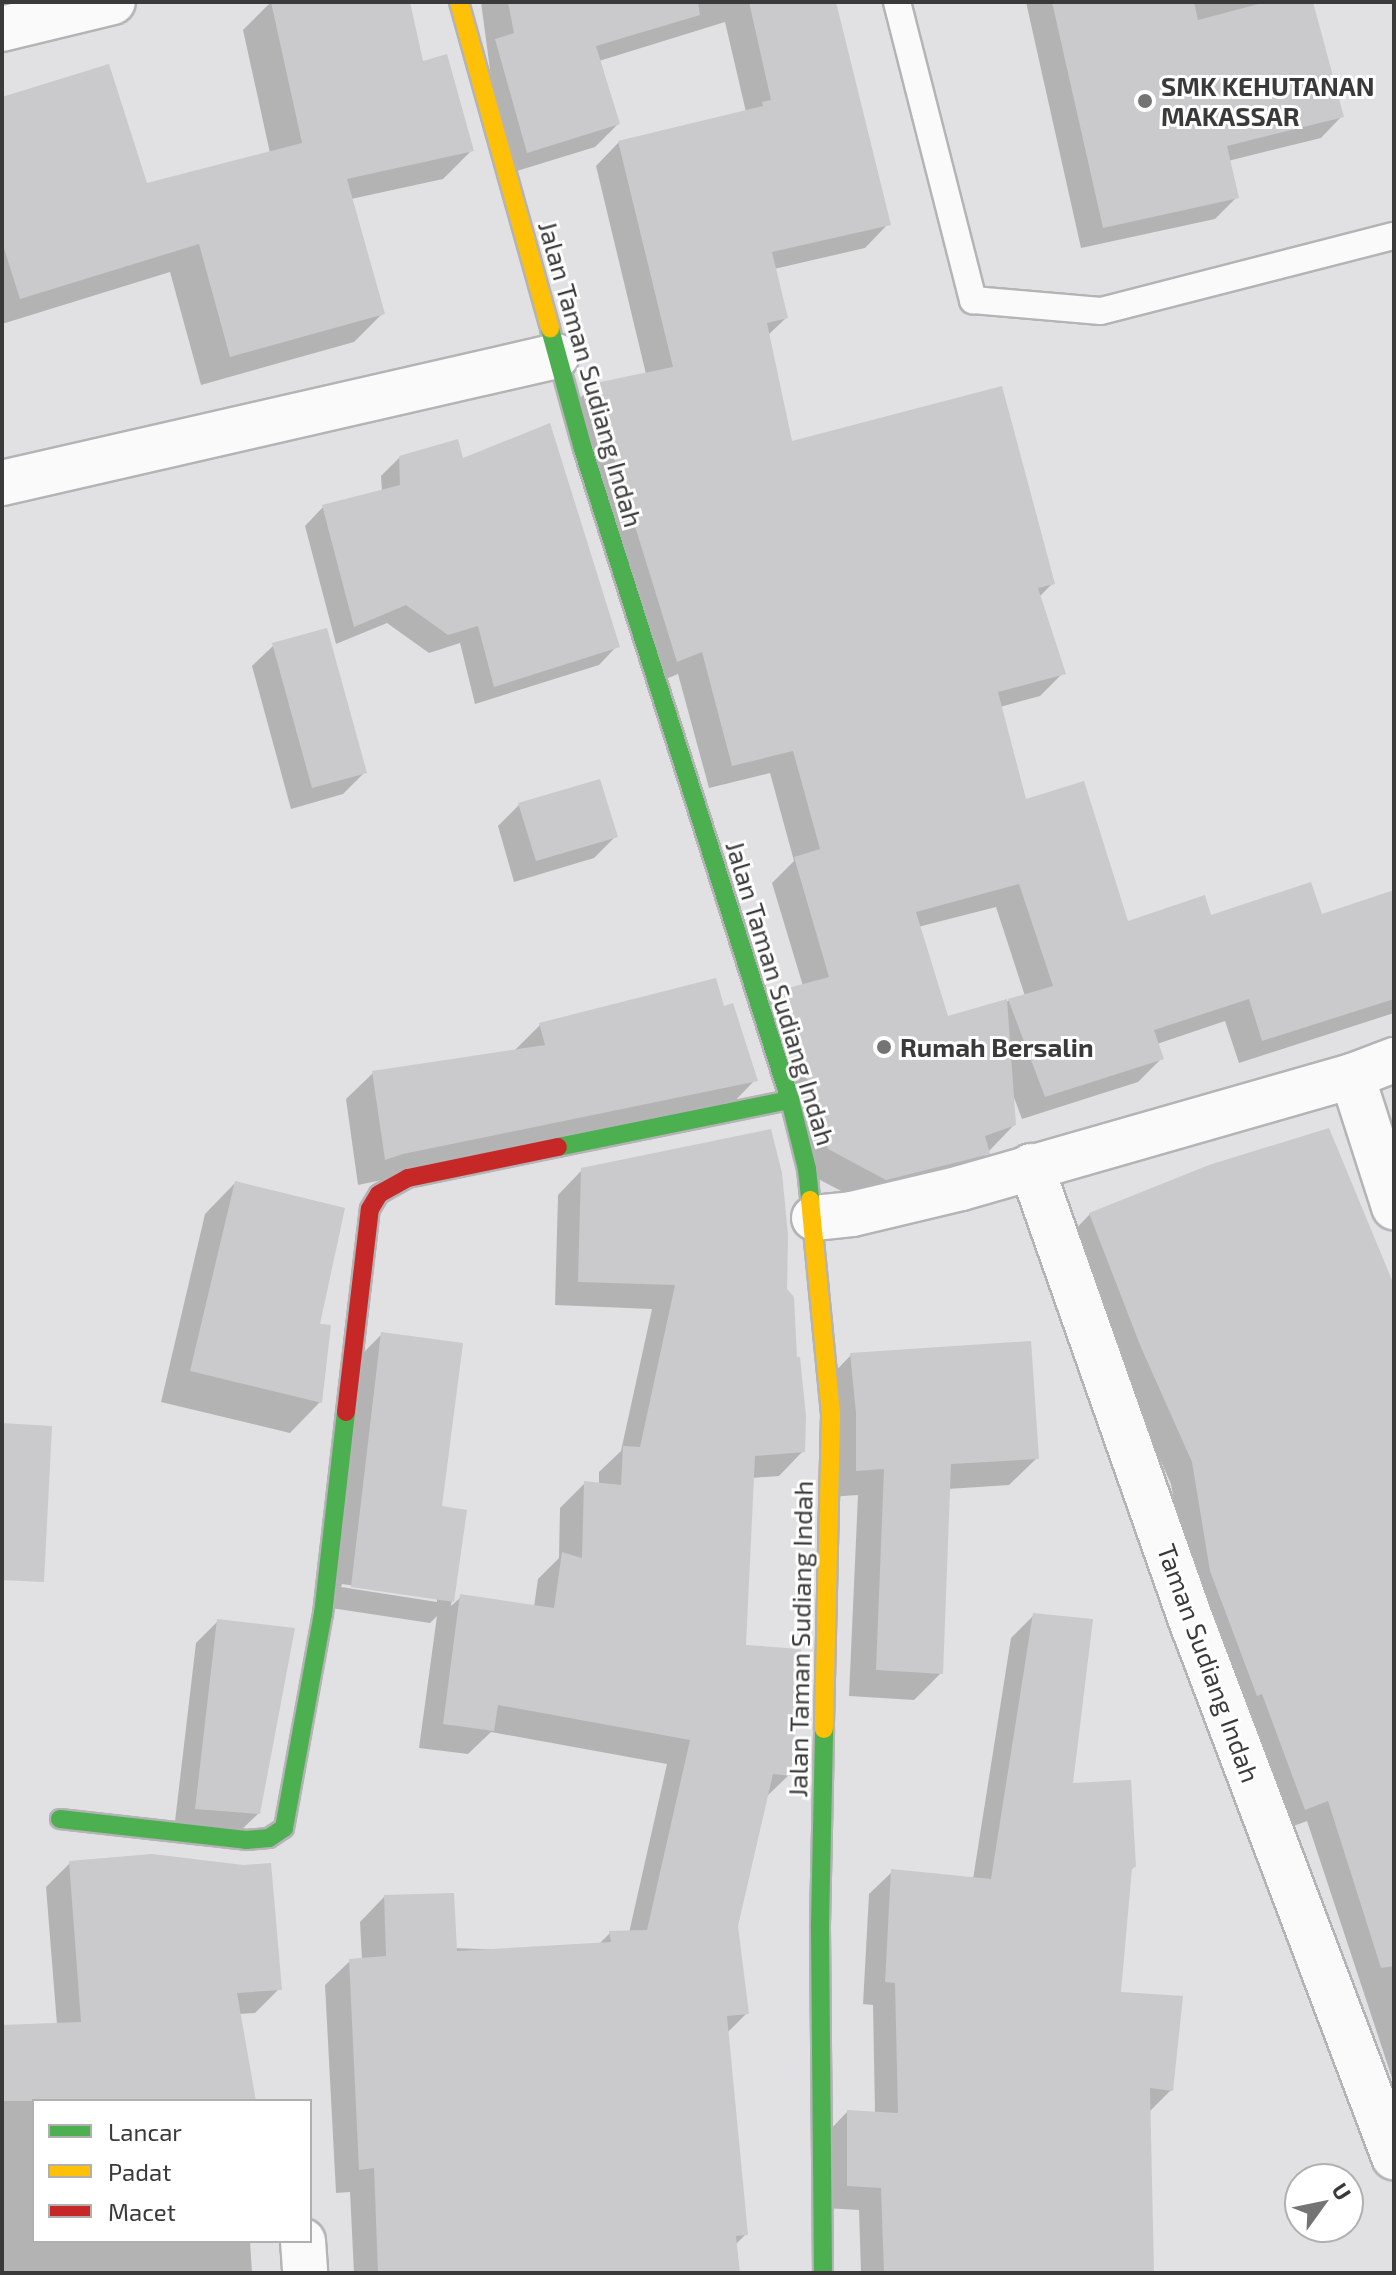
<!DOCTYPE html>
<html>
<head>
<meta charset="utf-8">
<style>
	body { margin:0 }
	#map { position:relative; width:1396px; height:2275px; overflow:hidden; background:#e1e0e2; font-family:"Exo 2",sans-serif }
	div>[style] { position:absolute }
	.shadow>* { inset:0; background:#0003 }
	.building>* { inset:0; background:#cac9cb }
	.roads { filter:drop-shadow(2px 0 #b4b3b5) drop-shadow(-2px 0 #b4b3b5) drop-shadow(0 2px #b4b3b5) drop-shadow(0 -2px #b4b3b5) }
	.lane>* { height:26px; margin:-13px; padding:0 13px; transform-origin:13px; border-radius:13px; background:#fafafb }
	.street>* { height:44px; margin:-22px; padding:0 22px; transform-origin:22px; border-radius:22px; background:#fafafb }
	.fast>* { height:18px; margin:-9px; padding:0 9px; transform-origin:9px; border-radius:9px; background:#4caf50 }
	.slow>* { height:18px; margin:-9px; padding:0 9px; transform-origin:9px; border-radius:9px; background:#ffc107 }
	.jam>* { height:18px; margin:-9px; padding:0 9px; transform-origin:9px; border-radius:9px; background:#c62828 }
	.dots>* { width:22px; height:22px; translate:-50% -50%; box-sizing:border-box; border:4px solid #fff; border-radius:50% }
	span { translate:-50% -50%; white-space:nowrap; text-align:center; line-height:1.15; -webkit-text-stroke:6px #fff; paint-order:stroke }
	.poi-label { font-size:26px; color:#3b3a3b; font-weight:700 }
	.left { translate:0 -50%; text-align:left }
	.street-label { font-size:26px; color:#3b3a3b }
	.frame { position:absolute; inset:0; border:4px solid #3b3a3b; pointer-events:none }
	.legend { position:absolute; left:32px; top:2099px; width:280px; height:144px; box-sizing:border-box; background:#fff; border:2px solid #b1b0b1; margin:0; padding:10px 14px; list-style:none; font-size:24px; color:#3b3a3b }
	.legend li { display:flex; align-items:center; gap:16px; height:40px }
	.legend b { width:40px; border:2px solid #b1b0b1 }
	.north { position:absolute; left:1284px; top:2163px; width:80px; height:80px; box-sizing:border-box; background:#fff; border:2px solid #b1b0b1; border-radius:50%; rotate:57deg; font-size:22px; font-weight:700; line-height:32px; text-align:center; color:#3b3a3b }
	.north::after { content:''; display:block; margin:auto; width:28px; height:36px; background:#757475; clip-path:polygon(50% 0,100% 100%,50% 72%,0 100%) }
</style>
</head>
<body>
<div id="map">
	<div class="shadow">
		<div style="clip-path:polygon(271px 2px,408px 2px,421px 64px,472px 150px,443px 179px,351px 199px,383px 313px,354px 342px,201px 385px,170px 272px,2px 324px,2px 99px,145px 185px,270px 153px,243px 30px)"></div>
		<div style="clip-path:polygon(evenodd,481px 2px,835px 2px,888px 224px,865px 248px,774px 269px,786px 318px,767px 336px,791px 444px,1053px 583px,1039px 597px,1063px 673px,1040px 696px,1000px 707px,1025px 801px,1126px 923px,1210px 917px,1320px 916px,1394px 891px,1394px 1013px,1239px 1063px,1225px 1021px,1157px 1044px,1162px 1058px,1138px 1082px,1022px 1119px,1013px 1095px,1014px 1125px,965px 1176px,862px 1202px,805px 1172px,759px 1015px,782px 992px,803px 986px,772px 883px,794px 861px,770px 773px,709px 788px,678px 674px,654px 684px,569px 409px,592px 386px,646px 374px,596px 166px,619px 142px,746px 112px,725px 22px,599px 61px,618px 124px,595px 147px,504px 175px,481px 2px,996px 907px,1025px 996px,946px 1019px,918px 927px,996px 907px)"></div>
		<div style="clip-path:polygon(1026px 2px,1311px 2px,1342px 116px,1321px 138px,1228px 161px,1237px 197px,1215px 219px,1081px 248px)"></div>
		<div style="clip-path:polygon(400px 457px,462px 460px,617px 646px,599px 665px,475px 704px,460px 643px,429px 653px,387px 623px,336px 644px,305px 526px,323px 507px,382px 492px,381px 476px)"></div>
		<div style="clip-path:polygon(274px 645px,365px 772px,343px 794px,291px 809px,252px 666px)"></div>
		<div style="clip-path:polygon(519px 805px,615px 837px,594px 858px,514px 882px,498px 826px)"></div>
		<div style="clip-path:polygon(722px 1008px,755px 1080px,729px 1107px,358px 1185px,346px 1099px,373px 1073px,513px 1052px,540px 1025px)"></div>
		<div style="clip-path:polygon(evenodd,582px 1170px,785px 1289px,803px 1451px,779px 1476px,752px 1478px,744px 1646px,789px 1775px,765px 1798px,736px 1926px,747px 2013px,727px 2033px,746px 2234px,735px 2245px,738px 2273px,354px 2273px,350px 2192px,336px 2193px,325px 1985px,350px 1961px,362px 1960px,360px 1922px,384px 1897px,454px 1948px,506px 1950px,599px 1944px,610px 1933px,629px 1933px,667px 1764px,491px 1732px,468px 1754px,419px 1748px,437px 1616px,430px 1623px,331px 1608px,360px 1356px,382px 1334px,440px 1508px,465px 1512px,451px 1606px,461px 1597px,534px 1607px,538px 1579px,559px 1558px,560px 1508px,585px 1483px,599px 1485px,599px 1472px,621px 1451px,652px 1309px,555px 1305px,558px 1195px,582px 1170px,342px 1584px,437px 1598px,437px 1602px,341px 1587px,342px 1584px)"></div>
		<div style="clip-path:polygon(235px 1183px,318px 1325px,320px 1402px,290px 1433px,161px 1402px,205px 1214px)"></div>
		<div style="clip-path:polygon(1090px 1214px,1394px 1290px,1394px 2084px,1307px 1821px,1283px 1830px,1190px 1593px,1171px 1484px,1119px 1367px,1069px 1236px)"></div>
		<div style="clip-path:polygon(851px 1355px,1037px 1458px,1009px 1485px,948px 1489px,941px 1673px,914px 1700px,849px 1696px,858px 1495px,829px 1497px,824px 1383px)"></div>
		<div style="clip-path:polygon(1034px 1615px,1071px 1786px,1134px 1867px,1130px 1871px,1119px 1993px,1171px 2090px,1148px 2113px,1152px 2273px,861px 2273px,859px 2210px,825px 2208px,825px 2135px,847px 2112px,875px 2114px,873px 2005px,863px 2004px,869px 1894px,892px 1872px,973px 1879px,1011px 1638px)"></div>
		<div style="clip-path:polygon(218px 1621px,259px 1813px,237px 1834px,174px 1830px,196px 1643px)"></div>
		<div style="clip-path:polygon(70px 1863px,279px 1989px,255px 2013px,239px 2014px,252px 2101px,34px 2101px,34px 2241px,250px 2241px,252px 2273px,2px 2273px,2px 2027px,57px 2025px,46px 1887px)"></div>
	</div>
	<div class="building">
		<div style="clip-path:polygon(271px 2px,410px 2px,423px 61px,447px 54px,474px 151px,347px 179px,385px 314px,230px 357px,199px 244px,20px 299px,2px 242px,2px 97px,109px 64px,147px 183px,302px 143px)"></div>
		<div style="clip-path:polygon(508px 2px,698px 2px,700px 15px,596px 46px,620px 124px,527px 153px,495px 39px,514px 33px)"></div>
		<div style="clip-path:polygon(749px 2px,836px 2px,891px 225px,772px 252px,788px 318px,767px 323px,792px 441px,1002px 386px,1055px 584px,1038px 588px,1066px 674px,998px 692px,1026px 799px,1084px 781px,1128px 921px,1205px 895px,1211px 915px,1311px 882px,1322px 914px,1394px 890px,1394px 999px,1262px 1041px,1249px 999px,1154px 1030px,1164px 1059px,1045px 1097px,1008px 999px,1053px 986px,1019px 884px,916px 912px,948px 1016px,1007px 999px,1016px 1125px,985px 1136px,990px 1154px,886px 1180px,828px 1149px,781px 990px,829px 977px,794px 857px,820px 849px,793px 751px,732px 766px,702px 652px,677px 662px,591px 384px,673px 367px,618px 141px,763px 106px,762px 102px,771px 100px)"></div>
		<div style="clip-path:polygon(1052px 2px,1194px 2px,1198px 20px,1266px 2px,1313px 2px,1344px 117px,1227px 146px,1239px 198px,1103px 228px)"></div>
		<div style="clip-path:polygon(550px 423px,620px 647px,494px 687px,478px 626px,448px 635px,406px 605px,354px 627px,322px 505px,400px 485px,399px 456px,458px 439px,463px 458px)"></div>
		<div style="clip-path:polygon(327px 628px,367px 773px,312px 788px,272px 643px)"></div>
		<div style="clip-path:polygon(600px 779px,618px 837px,536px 861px,518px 803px)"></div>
		<div style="clip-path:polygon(716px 978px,724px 1006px,733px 1003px,758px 1081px,403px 1154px,385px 1160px,372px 1071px,545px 1045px,539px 1023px)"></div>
		<div style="clip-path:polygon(1329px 1128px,1394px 1285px,1394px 1966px,1381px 1968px,1328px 1801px,1305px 1810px,1262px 1694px,1257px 1696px,1210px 1571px,1192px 1462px,1140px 1345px,1089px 1213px,1209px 1165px)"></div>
		<div style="clip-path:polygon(771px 1129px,782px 1173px,788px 1235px,787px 1289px,794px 1297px,797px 1357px,800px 1357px,806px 1416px,805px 1452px,755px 1456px,746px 1645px,801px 1649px,801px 1659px,791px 1776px,773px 1774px,738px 1926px,749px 2014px,727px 2016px,748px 2235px,736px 2236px,740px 2273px,378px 2273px,374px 2168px,359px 2170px,349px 1959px,386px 1956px,384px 1895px,454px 1893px,457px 1951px,611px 1942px,609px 1931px,647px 1930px,690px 1740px,498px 1705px,494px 1731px,443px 1724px,460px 1594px,554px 1608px,562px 1552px,582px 1558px,584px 1481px,621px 1485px,623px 1446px,640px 1447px,675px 1285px,578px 1282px,581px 1168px)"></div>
		<div style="clip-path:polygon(235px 1181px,345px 1208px,320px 1324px,331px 1325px,322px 1403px,190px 1371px)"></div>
		<div style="clip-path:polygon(381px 1332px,463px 1343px,442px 1506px,467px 1510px,454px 1602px,351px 1587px)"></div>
		<div style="clip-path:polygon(1031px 1341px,1039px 1459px,951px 1464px,943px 1674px,876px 1670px,884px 1469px,856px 1471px,856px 1413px,850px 1353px)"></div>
		<div style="clip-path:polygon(2px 1423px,52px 1426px,44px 1582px,2px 1580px)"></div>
		<div style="clip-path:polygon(1033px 1613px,1093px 1619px,1073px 1783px,1131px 1780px,1136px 1867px,1132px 1868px,1121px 1992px,1183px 1996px,1173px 2091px,1150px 2088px,1154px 2273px,884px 2273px,881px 2188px,847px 2186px,847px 2110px,898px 2113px,895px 1983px,885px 1982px,891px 1869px,991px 1879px)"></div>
		<div style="clip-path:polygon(217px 1619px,295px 1628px,260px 1814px,195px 1809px)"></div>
		<div style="clip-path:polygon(152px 1854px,243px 1865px,271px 1863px,282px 1990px,237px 1993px,256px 2101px,2px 2101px,2px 2025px,81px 2022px,69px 1861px)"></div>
	</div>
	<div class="roads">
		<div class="lane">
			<div style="left:897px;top:2px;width:308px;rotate:75.7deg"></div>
			<div style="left:973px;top:300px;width:128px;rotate:4.9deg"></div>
			<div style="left:1101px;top:311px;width:302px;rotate:-14.4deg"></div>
		</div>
		<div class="street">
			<div style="left:2px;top:29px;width:114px;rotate:-13.7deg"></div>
			<div style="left:2px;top:483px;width:569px;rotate:-12.89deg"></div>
			<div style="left:1352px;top:1076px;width:138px;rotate:72.2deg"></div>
			<div style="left:1031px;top:1166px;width:490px;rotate:70.6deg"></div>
			<div style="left:1194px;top:1628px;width:566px;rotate:69.29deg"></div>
			<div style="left:814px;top:1218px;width:38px;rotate:-6deg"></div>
			<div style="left:852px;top:1214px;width:112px;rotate:-13.4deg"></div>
			<div style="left:961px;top:1188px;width:407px;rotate:-16deg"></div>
			<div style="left:1352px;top:1076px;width:45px;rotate:-20.9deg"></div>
			<div style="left:303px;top:2241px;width:32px;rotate:86deg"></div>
		</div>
		<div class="fast">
			<div style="left:550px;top:329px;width:124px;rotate:74.6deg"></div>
			<div style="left:583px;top:449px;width:683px;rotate:72.36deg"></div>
			<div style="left:790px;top:1100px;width:71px;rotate:76.2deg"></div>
			<div style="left:807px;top:1169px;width:31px;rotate:84deg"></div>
			<div style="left:558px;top:1147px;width:237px;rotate:-11.5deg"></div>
			<div style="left:60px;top:1819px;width:187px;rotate:6.4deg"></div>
			<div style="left:246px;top:1840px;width:23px;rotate:-5deg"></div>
			<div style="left:269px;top:1838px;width:18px;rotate:-34deg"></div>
			<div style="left:284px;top:1828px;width:218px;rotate:-79.7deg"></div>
			<div style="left:323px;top:1614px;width:203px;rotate:-83.5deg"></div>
			<div style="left:823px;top:2273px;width:348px;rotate:-90.5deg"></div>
			<div style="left:820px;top:1925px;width:196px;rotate:-88.8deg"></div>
		</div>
		<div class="slow">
			<div style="left:459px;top:2px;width:339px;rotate:74.4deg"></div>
			<div style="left:810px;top:1200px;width:216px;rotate:84.4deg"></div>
			<div style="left:831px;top:1415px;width:314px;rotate:91.3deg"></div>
		</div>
		<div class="jam">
			<div style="left:346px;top:1412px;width:204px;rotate:-83.3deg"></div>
			<div style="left:370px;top:1209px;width:17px;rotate:-59deg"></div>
			<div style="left:379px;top:1194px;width:33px;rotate:-29deg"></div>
			<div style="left:408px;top:1178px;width:153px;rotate:-11.7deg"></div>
		</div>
	</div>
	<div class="dots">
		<div style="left:1145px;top:101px;background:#757475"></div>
		<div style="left:884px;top:1047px;background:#757475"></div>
	</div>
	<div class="poi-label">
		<span class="left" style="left:1161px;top:101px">SMK KEHUTANAN<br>MAKASSAR</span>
		<span class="left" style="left:900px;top:1047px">Rumah Bersalin</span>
	</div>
	<div class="street-label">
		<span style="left:591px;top:374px;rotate:74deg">Jalan Taman Sudiang Indah</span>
		<span style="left:781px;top:993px;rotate:73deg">Jalan Taman Sudiang Indah</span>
		<span style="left:800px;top:1639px;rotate:-89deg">Jalan Taman Sudiang Indah</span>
		<span style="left:1209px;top:1663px;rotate:70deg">Taman Sudiang Indah</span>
	</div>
	<div class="frame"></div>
	<ul class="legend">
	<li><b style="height:10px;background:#4caf50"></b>Lancar</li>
	<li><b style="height:10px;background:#ffc107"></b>Padat</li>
	<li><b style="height:10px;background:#c62828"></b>Macet</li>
	</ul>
	<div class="north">U</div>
</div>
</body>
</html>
